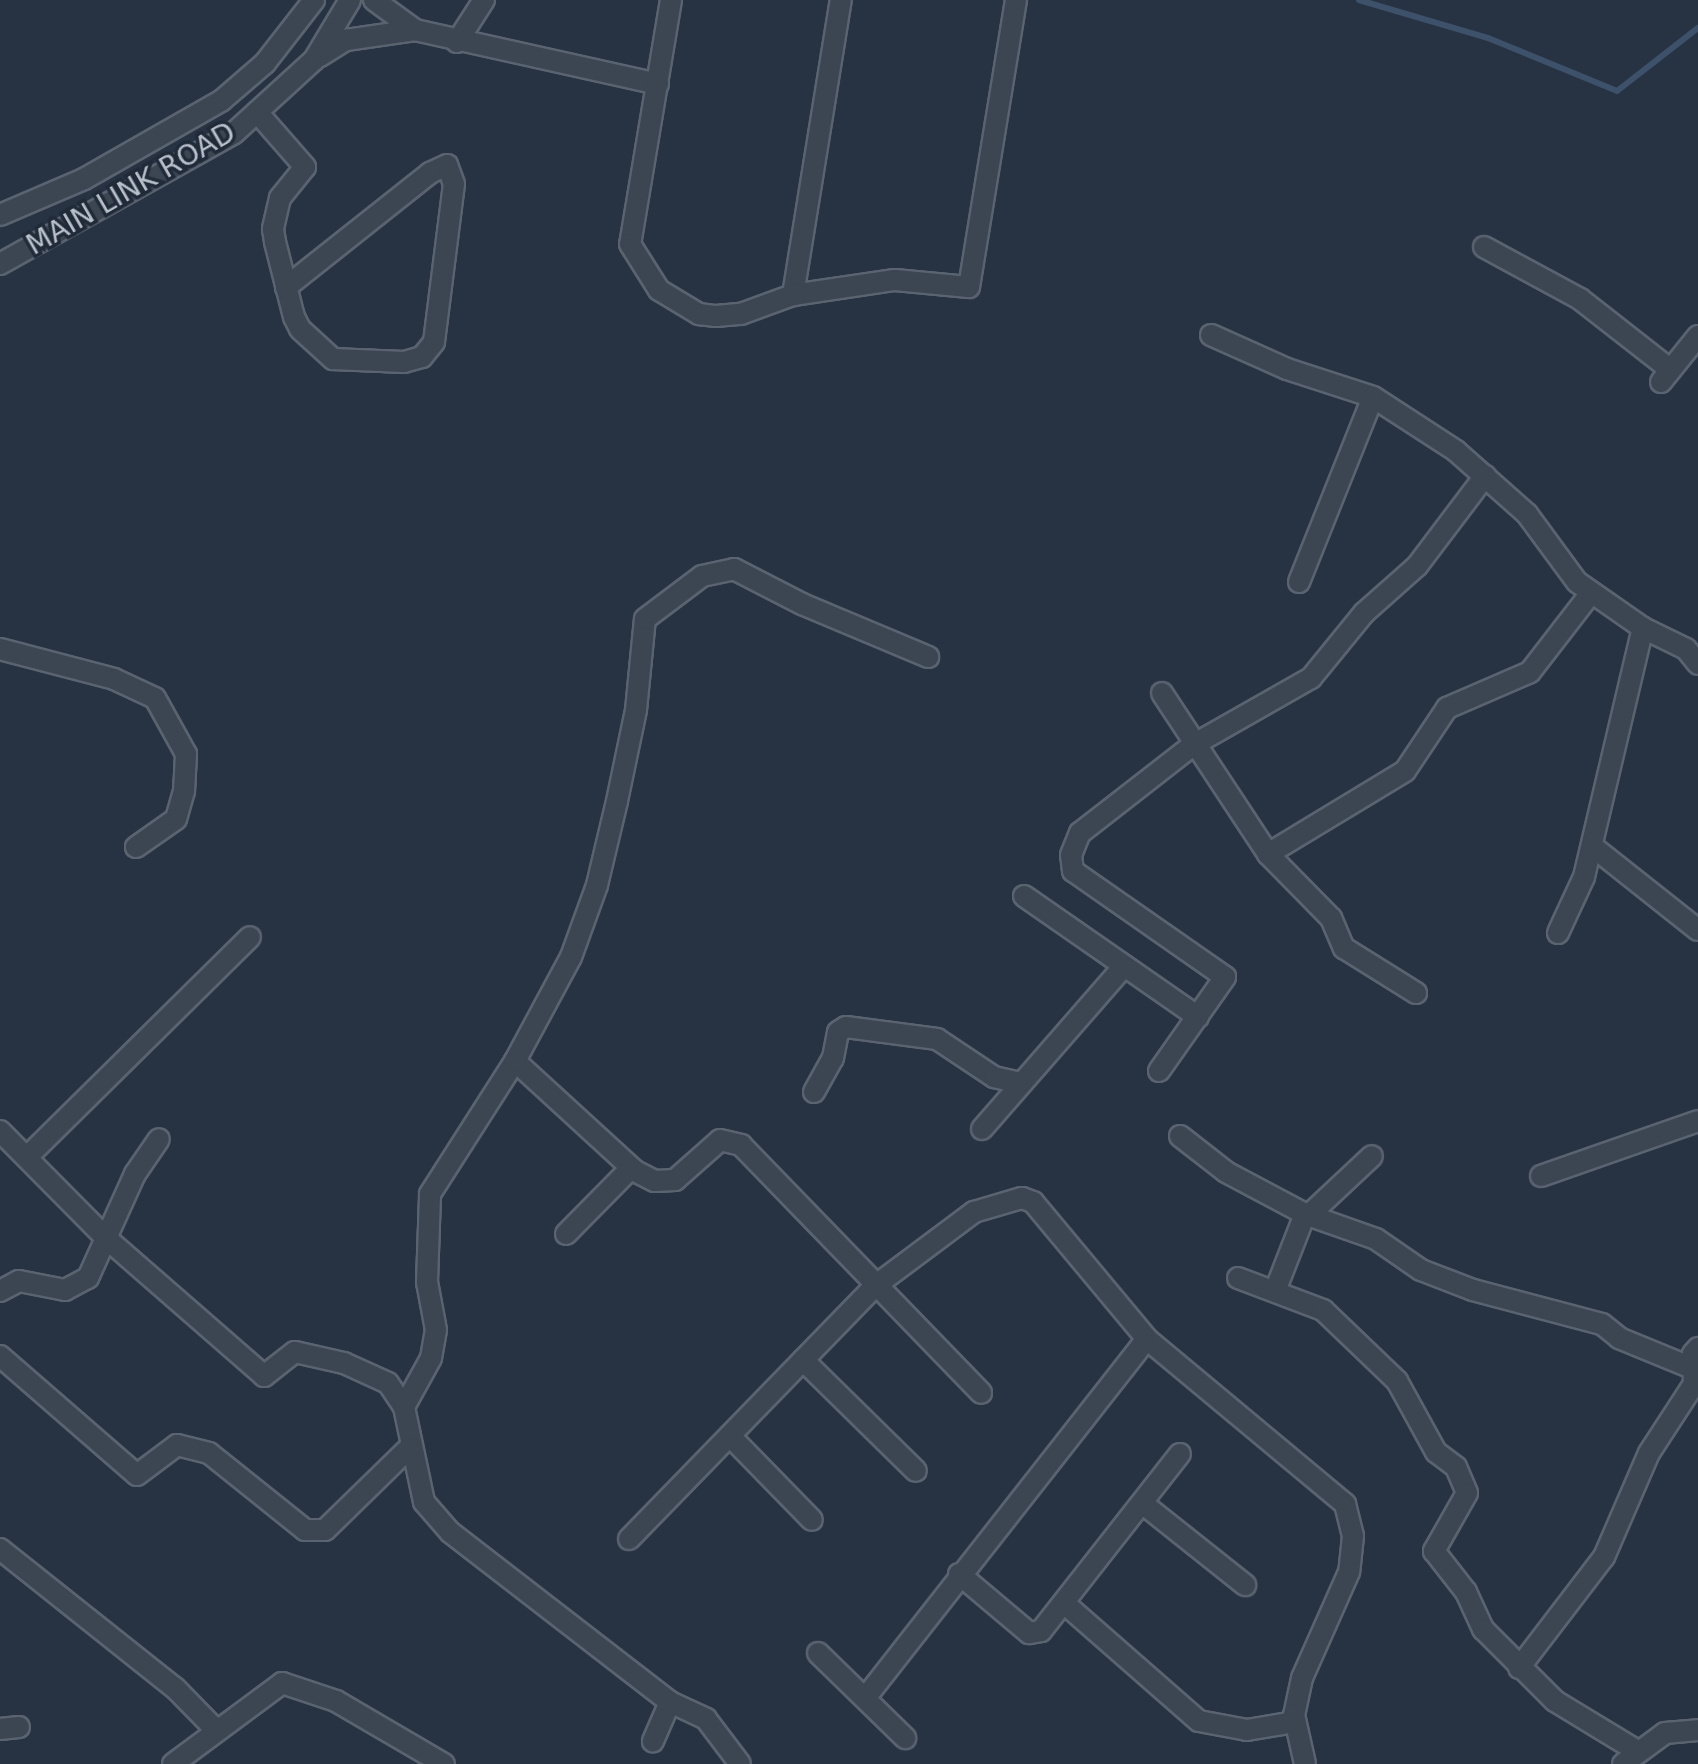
<!DOCTYPE html>
<html>
<head>
<meta charset="utf-8">
<style>
	body { margin:0 }
	#map { position:relative; width:1698px; height:1764px; overflow:hidden; background:#273343; font-family:"DejaVu Sans",sans-serif }
	div>[style] { position:absolute }
	.stream>* { height:6px; margin:-3px; padding:0 3px; transform-origin:3px; border-radius:3px; background:#3e516b }
	.roads { filter:drop-shadow(2px 0 #5a6370) drop-shadow(-2px 0 #5a6370) drop-shadow(0 2px #5a6370) drop-shadow(0 -2px #5a6370) }
	.minor>* { height:20px; margin:-10px; padding:0 10px; transform-origin:10px; border-radius:10px; background:#3c4552 }
	span { translate:-50% -50%; white-space:nowrap; text-align:center; line-height:1.15; -webkit-text-stroke:7px #202a38; paint-order:stroke }
	.street-label { font-size:28px; color:#b9c0cc }
</style>
</head>
<body>
<div id="map">
	<div class="stream">
		<div style="left:1359px;top:0;width:134px;rotate:16.4deg"></div>
		<div style="left:1488px;top:38px;width:139px;rotate:22.3deg"></div>
		<div style="left:1617px;top:91px;width:103px;rotate:-37.9deg"></div>
	</div>
	<div class="roads">
		<div class="minor">
			<div style="left:374px;top:0;width:51px;rotate:36.2deg"></div>
			<div style="left:415px;top:30px;width:249px;rotate:12.5deg"></div>
			<div style="left:671px;top:0;width:247px;rotate:99.5deg"></div>
			<div style="left:630px;top:244px;width:54px;rotate:57.8deg"></div>
			<div style="left:659px;top:290px;width:47px;rotate:31deg"></div>
			<div style="left:699px;top:314px;width:17px;rotate:7deg"></div>
			<div style="left:716px;top:316px;width:25px;rotate:-5deg"></div>
			<div style="left:741px;top:314px;width:55px;rotate:-20.1deg"></div>
			<div style="left:793px;top:295px;width:299px;rotate:-80.8deg"></div>
			<div style="left:457px;top:42px;width:50px;rotate:-57.3deg"></div>
			<div style="left:320px;top:56px;width:31px;rotate:-32deg"></div>
			<div style="left:346px;top:40px;width:70px;rotate:-8.2deg"></div>
			<div style="left:257px;top:112px;width:73px;rotate:48.9deg"></div>
			<div style="left:305px;top:167px;width:40px;rotate:129deg"></div>
			<div style="left:280px;top:198px;width:32px;rotate:103deg"></div>
			<div style="left:273px;top:229px;width:13px;rotate:81deg"></div>
			<div style="left:275px;top:242px;width:77px;rotate:75.8deg"></div>
			<div style="left:294px;top:317px;width:13px;rotate:63deg"></div>
			<div style="left:300px;top:329px;width:45px;rotate:42.3deg"></div>
			<div style="left:333px;top:359px;width:71px;rotate:2.4deg"></div>
			<div style="left:404px;top:362px;width:19px;rotate:-16deg"></div>
			<div style="left:422px;top:357px;width:19px;rotate:-51deg"></div>
			<div style="left:434px;top:342px;width:159px;rotate:-82.8deg"></div>
			<div style="left:454px;top:184px;width:20px;rotate:-110deg"></div>
			<div style="left:447px;top:165px;width:19px;rotate:155deg"></div>
			<div style="left:430px;top:173px;width:184px;rotate:141.6deg"></div>
			<div style="left:0;top:215px;width:91px;rotate:-23.2deg"></div>
			<div style="left:84px;top:179px;width:158px;rotate:-29.7deg"></div>
			<div style="left:221px;top:101px;width:58px;rotate:-40.8deg"></div>
			<div style="left:265px;top:63px;width:80px;rotate:-52.1deg"></div>
			<div style="left:1484px;top:247px;width:109px;rotate:28.4deg"></div>
			<div style="left:1580px;top:299px;width:115px;rotate:38deg"></div>
			<div style="left:0;top:264px;width:268px;rotate:-29.2deg"></div>
			<div style="left:234px;top:133px;width:108px;rotate:-42.4deg"></div>
			<div style="left:314px;top:60px;width:70px;rotate:-59deg"></div>
			<div style="left:793px;top:295px;width:103px;rotate:-8.4deg"></div>
			<div style="left:895px;top:280px;width:74px;rotate:5.4deg"></div>
			<div style="left:969px;top:287px;width:291px;rotate:-80.7deg"></div>
			<div style="left:1211px;top:335px;width:83px;rotate:24.1deg"></div>
			<div style="left:1287px;top:369px;width:90px;rotate:18deg"></div>
			<div style="left:1373px;top:397px;width:99px;rotate:33deg"></div>
			<div style="left:1456px;top:451px;width:95px;rotate:41.6deg"></div>
			<div style="left:1527px;top:514px;width:84px;rotate:53.7deg"></div>
			<div style="left:1577px;top:582px;width:80px;rotate:34.9deg"></div>
			<div style="left:1643px;top:628px;width:48px;rotate:26deg"></div>
			<div style="left:1686px;top:649px;width:19px;rotate:51deg"></div>
			<div style="left:1661px;top:382px;width:59px;rotate:-51.2deg"></div>
			<div style="left:1299px;top:582px;width:199px;rotate:-68.2deg"></div>
			<div style="left:0;top:649px;width:118px;rotate:14.7deg"></div>
			<div style="left:114px;top:679px;width:45px;rotate:24.9deg"></div>
			<div style="left:155px;top:698px;width:64px;rotate:61deg"></div>
			<div style="left:186px;top:754px;width:37px;rotate:93deg"></div>
			<div style="left:184px;top:791px;width:29px;rotate:106deg"></div>
			<div style="left:176px;top:819px;width:49px;rotate:145deg"></div>
			<div style="left:1162px;top:693px;width:193px;rotate:56.6deg"></div>
			<div style="left:1268px;top:854px;width:90px;rotate:45.5deg"></div>
			<div style="left:1331px;top:918px;width:33px;rotate:67deg"></div>
			<div style="left:1344px;top:948px;width:85px;rotate:32deg"></div>
			<div style="left:1592px;top:846px;width:135px;rotate:38.4deg"></div>
			<div style="left:1268px;top:854px;width:160px;rotate:-31.2deg"></div>
			<div style="left:1405px;top:771px;width:76px;rotate:-56.3deg"></div>
			<div style="left:1447px;top:708px;width:90px;rotate:-23.4deg"></div>
			<div style="left:1530px;top:672px;width:100px;rotate:-52.3deg"></div>
			<div style="left:1024px;top:896px;width:212px;rotate:34.8deg"></div>
			<div style="left:1558px;top:933px;width:62px;rotate:-65.1deg"></div>
			<div style="left:1584px;top:877px;width:256px;rotate:-76.7deg"></div>
			<div style="left:515px;top:1061px;width:163px;rotate:42.5deg"></div>
			<div style="left:635px;top:1171px;width:22px;rotate:27deg"></div>
			<div style="left:655px;top:1181px;width:20px;rotate:-3deg"></div>
			<div style="left:675px;top:1180px;width:60px;rotate:-41.6deg"></div>
			<div style="left:720px;top:1140px;width:22px;rotate:13deg"></div>
			<div style="left:741px;top:1145px;width:345px;rotate:45.9deg"></div>
			<div style="left:1159px;top:1071px;width:115px;rotate:-54.9deg"></div>
			<div style="left:1225px;top:977px;width:185px;rotate:-145.1deg"></div>
			<div style="left:1073px;top:871px;width:16px;rotate:-97deg"></div>
			<div style="left:1071px;top:855px;width:24px;rotate:-68deg"></div>
			<div style="left:1080px;top:833px;width:143px;rotate:-37.9deg"></div>
			<div style="left:1193px;top:745px;width:136px;rotate:-29.6deg"></div>
			<div style="left:1311px;top:678px;width:84px;rotate:-50.8deg"></div>
			<div style="left:1364px;top:613px;width:71px;rotate:-41.6deg"></div>
			<div style="left:1417px;top:566px;width:113px;rotate:-52.9deg"></div>
			<div style="left:814px;top:1092px;width:39px;rotate:-61deg"></div>
			<div style="left:833px;top:1058px;width:26px;rotate:-79deg"></div>
			<div style="left:838px;top:1032px;width:9px;rotate:-32deg"></div>
			<div style="left:846px;top:1027px;width:92px;rotate:7.5deg"></div>
			<div style="left:937px;top:1039px;width:69px;rotate:33.7deg"></div>
			<div style="left:994px;top:1077px;width:27px;rotate:13deg"></div>
			<div style="left:982px;top:1129px;width:216px;rotate:-48.9deg"></div>
			<div style="left:0;top:1131px;width:151px;rotate:45.3deg"></div>
			<div style="left:106px;top:1238px;width:210px;rotate:41.1deg"></div>
			<div style="left:264px;top:1376px;width:39px;rotate:-38deg"></div>
			<div style="left:295px;top:1352px;width:50px;rotate:12.7deg"></div>
			<div style="left:344px;top:1363px;width:48px;rotate:24.4deg"></div>
			<div style="left:388px;top:1383px;width:29px;rotate:56deg"></div>
			<div style="left:404px;top:1407px;width:97px;rotate:78.1deg"></div>
			<div style="left:424px;top:1502px;width:40px;rotate:49deg"></div>
			<div style="left:450px;top:1532px;width:278px;rotate:37.7deg"></div>
			<div style="left:670px;top:1702px;width:43px;rotate:113.6deg"></div>
			<div style="left:1180px;top:1136px;width:58px;rotate:38deg"></div>
			<div style="left:1226px;top:1172px;width:89px;rotate:28deg"></div>
			<div style="left:1305px;top:1214px;width:75px;rotate:19.4deg"></div>
			<div style="left:1376px;top:1239px;width:55px;rotate:34.6deg"></div>
			<div style="left:1421px;top:1270px;width:56px;rotate:21deg"></div>
			<div style="left:1473px;top:1290px;width:133px;rotate:14.8deg"></div>
			<div style="left:1602px;top:1324px;width:22px;rotate:39deg"></div>
			<div style="left:1619px;top:1338px;width:84px;rotate:22.3deg"></div>
			<div style="left:27px;top:1157px;width:313px;rotate:-44.6deg"></div>
			<div style="left:1541px;top:1176px;width:166px;rotate:-19.3deg"></div>
			<div style="left:1309px;top:1215px;width:86px;rotate:-43.1deg"></div>
			<div style="left:566px;top:1234px;width:93px;rotate:-45.4deg"></div>
			<div style="left:1238px;top:1278px;width:91px;rotate:20.6deg"></div>
			<div style="left:1323px;top:1310px;width:103px;rotate:43.8deg"></div>
			<div style="left:1397px;top:1381px;width:81px;rotate:61.2deg"></div>
			<div style="left:1436px;top:1452px;width:25px;rotate:37deg"></div>
			<div style="left:1456px;top:1467px;width:28px;rotate:67deg"></div>
			<div style="left:1467px;top:1493px;width:67px;rotate:119.6deg"></div>
			<div style="left:1434px;top:1551px;width:52px;rotate:52deg"></div>
			<div style="left:1466px;top:1592px;width:41px;rotate:65.3deg"></div>
			<div style="left:1483px;top:1629px;width:102px;rotate:45deg"></div>
			<div style="left:1555px;top:1701px;width:98px;rotate:31.3deg"></div>
			<div style="left:0;top:1291px;width:21px;rotate:-28deg"></div>
			<div style="left:19px;top:1281px;width:47px;rotate:11.1deg"></div>
			<div style="left:65px;top:1290px;width:26px;rotate:-28deg"></div>
			<div style="left:88px;top:1278px;width:114px;rotate:-65.7deg"></div>
			<div style="left:135px;top:1174px;width:42px;rotate:-55.6deg"></div>
			<div style="left:1275px;top:1291px;width:83px;rotate:-68.7deg"></div>
			<div style="left:0;top:1356px;width:181px;rotate:41deg"></div>
			<div style="left:137px;top:1475px;width:50px;rotate:-36.9deg"></div>
			<div style="left:177px;top:1445px;width:33px;rotate:14deg"></div>
			<div style="left:209px;top:1453px;width:123px;rotate:38.7deg"></div>
			<div style="left:305px;top:1530px;width:20px"></div>
			<div style="left:325px;top:1530px;width:119px;rotate:-44.3deg"></div>
			<div style="left:803px;top:1360px;width:158px;rotate:44.5deg"></div>
			<div style="left:404px;top:1407px;width:56px;rotate:-61.1deg"></div>
			<div style="left:431px;top:1358px;width:28px;rotate:-80deg"></div>
			<div style="left:436px;top:1330px;width:49px;rotate:-100.6deg"></div>
			<div style="left:427px;top:1282px;width:88px;rotate:-88deg"></div>
			<div style="left:430px;top:1194px;width:158px;rotate:-57.4deg"></div>
			<div style="left:515px;top:1061px;width:118px;rotate:-61.7deg"></div>
			<div style="left:571px;top:957px;width:77px;rotate:-70.1deg"></div>
			<div style="left:597px;top:885px;width:86px;rotate:-76.6deg"></div>
			<div style="left:617px;top:801px;width:93px;rotate:-78.2deg"></div>
			<div style="left:636px;top:710px;width:91px;rotate:-84.4deg"></div>
			<div style="left:645px;top:619px;width:71px;rotate:-37deg"></div>
			<div style="left:702px;top:576px;width:33px;rotate:-12deg"></div>
			<div style="left:734px;top:569px;width:76px;rotate:27.2deg"></div>
			<div style="left:802px;top:604px;width:137px;rotate:22.8deg"></div>
			<div style="left:730px;top:1436px;width:117px;rotate:45.7deg"></div>
			<div style="left:1142px;top:1503px;width:132px;rotate:38.5deg"></div>
			<div style="left:629px;top:1539px;width:353px;rotate:-45.8deg"></div>
			<div style="left:875px;top:1286px;width:124px;rotate:-36.8deg"></div>
			<div style="left:974px;top:1212px;width:50px;rotate:-16.3deg"></div>
			<div style="left:1022px;top:1198px;width:12px;rotate:20deg"></div>
			<div style="left:1033px;top:1202px;width:178px;rotate:50.2deg"></div>
			<div style="left:1147px;top:1339px;width:258px;rotate:39.8deg"></div>
			<div style="left:1345px;top:1504px;width:33px;rotate:76deg"></div>
			<div style="left:1353px;top:1536px;width:36px;rotate:96deg"></div>
			<div style="left:1349px;top:1572px;width:116px;rotate:113.9deg"></div>
			<div style="left:1302px;top:1678px;width:38px;rotate:102deg"></div>
			<div style="left:1294px;top:1715px;width:50px;rotate:77.3deg"></div>
			<div style="left:0;top:1549px;width:223px;rotate:38.5deg"></div>
			<div style="left:175px;top:1688px;width:59px;rotate:45.7deg"></div>
			<div style="left:959px;top:1574px;width:92px;rotate:40.1deg"></div>
			<div style="left:1029px;top:1633px;width:12px;rotate:-9deg"></div>
			<div style="left:1041px;top:1631px;width:225px;rotate:-51.9deg"></div>
			<div style="left:1064px;top:1603px;width:179px;rotate:41.2deg"></div>
			<div style="left:1199px;top:1721px;width:49px;rotate:10.6deg"></div>
			<div style="left:1247px;top:1730px;width:49px;rotate:-9.5deg"></div>
			<div style="left:818px;top:1653px;width:122px;rotate:44.3deg"></div>
			<div style="left:1519px;top:1668px;width:140px;rotate:-52.6deg"></div>
			<div style="left:1604px;top:1557px;width:113px;rotate:-66.6deg"></div>
			<div style="left:1649px;top:1453px;width:82px;rotate:-56.9deg"></div>
			<div style="left:1694px;top:1384px;width:30px;rotate:-92deg"></div>
			<div style="left:1693px;top:1354px;width:8px;rotate:-50deg"></div>
			<div style="left:866px;top:1697px;width:455px;rotate:-51.9deg"></div>
			<div style="left:670px;top:1702px;width:40px;rotate:25deg"></div>
			<div style="left:706px;top:1719px;width:56px;rotate:52.9deg"></div>
			<div style="left:0;top:1729px;width:19px;rotate:-6deg"></div>
			<div style="left:173px;top:1764px;width:136px;rotate:-36.6deg"></div>
			<div style="left:282px;top:1683px;width:57px;rotate:18.4deg"></div>
			<div style="left:336px;top:1701px;width:125px;rotate:30.3deg"></div>
			<div style="left:1623px;top:1764px;width:52px;rotate:-36.4deg"></div>
			<div style="left:1665px;top:1733px;width:33px;rotate:-5deg"></div>
		</div>
	</div>
	<div class="street-label">
		<span style="left:131px;top:189px;rotate:-30deg">MAIN LINK ROAD</span>
	</div>
</div>
</body>
</html>
